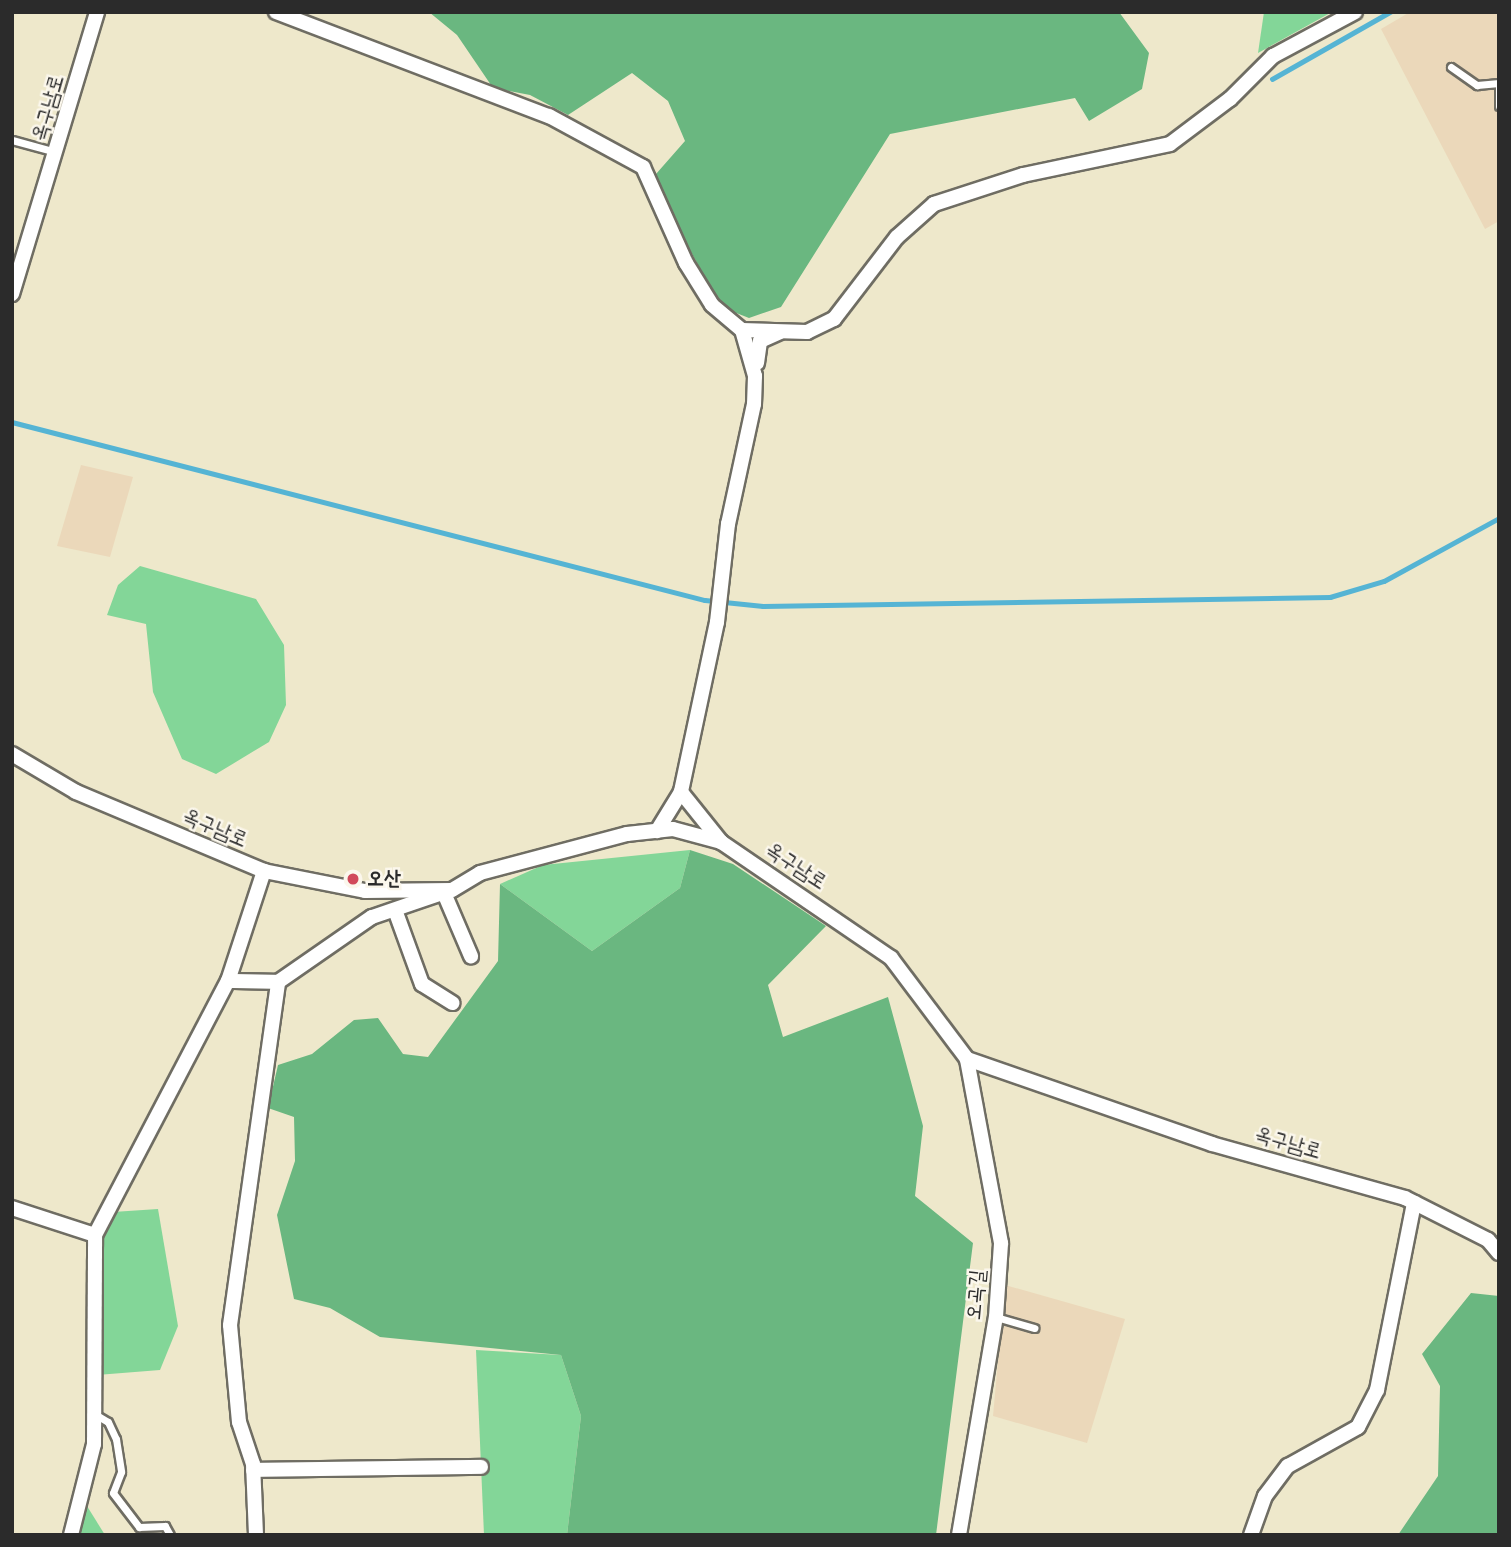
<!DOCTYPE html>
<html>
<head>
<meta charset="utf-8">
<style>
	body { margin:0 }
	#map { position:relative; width:1511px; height:1547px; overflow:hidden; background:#eee8cb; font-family:Pangolin,"Poor Story",sans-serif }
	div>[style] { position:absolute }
	.built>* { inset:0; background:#ebd8ba }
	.green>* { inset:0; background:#83d698 }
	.forest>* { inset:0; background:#6ab780 }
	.stream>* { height:4.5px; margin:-2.25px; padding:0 2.25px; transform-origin:2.25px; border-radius:2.25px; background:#55b4d4 }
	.roads { filter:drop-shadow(2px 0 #6f6d63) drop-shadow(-2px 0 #6f6d63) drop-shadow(0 2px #6f6d63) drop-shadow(0 -2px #6f6d63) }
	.lane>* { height:7px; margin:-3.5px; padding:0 3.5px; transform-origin:3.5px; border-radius:3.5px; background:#fff }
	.street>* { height:14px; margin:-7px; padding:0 7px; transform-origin:7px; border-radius:7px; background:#fff }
	.dots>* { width:19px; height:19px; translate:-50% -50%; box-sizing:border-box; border:4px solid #fbf7ec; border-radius:50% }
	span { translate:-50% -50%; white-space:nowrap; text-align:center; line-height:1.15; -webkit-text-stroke:5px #fbf7ec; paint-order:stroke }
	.street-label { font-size:21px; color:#2b2b2b }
	.poi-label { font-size:21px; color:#2b2b2b; font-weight:700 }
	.left { translate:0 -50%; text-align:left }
	.frame { position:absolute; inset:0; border:14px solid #2b2b2b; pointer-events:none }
</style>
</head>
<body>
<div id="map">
	<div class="built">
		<div style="clip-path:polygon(1410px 12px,1499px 12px,1499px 221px,1485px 229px,1381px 29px)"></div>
		<div style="clip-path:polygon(81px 465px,133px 477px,110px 557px,57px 546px)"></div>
		<div style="clip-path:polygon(1005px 1285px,1125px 1319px,1087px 1443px,993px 1416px)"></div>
	</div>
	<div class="green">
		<div style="clip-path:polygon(1264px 12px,1332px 12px,1258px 53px)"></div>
		<div style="clip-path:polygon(140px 566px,256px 599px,284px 645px,286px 705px,269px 742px,216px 774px,182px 759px,153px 692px,146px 624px,107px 615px,118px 585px)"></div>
		<div style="clip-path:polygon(690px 850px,680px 888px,592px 951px,500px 884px,543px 865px)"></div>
		<div style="clip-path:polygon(158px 1209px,178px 1326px,160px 1370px,97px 1375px,96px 1238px,113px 1212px)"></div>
		<div style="clip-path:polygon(476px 1350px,561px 1355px,581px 1416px,567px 1535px,484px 1535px)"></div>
		<div style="clip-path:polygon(82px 1498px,105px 1535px,65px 1535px)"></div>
	</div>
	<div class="forest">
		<div style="clip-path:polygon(429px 12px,1119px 12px,1149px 53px,1142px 89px,1089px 121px,1075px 98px,890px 134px,781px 307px,749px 318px,721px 307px,661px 197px,656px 174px,685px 141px,668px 101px,632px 73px,568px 115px,530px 95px,493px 88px,457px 35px)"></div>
		<div style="clip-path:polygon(690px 850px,733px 864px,826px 926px,768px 985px,783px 1037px,888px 997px,923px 1126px,915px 1196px,973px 1243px,936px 1535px,567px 1535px,581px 1416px,561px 1355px,380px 1337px,330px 1308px,294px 1299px,277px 1215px,295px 1161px,294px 1117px,268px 1108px,278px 1065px,312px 1054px,354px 1020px,378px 1018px,403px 1054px,428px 1057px,498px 961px,500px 884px,592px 951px,680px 888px)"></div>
		<div style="clip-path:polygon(1471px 1293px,1499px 1296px,1499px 1535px,1398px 1535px,1438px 1476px,1440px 1386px,1422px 1354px)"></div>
	</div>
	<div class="stream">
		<div style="left:1272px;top:79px;width:136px;rotate:-29.6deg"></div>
		<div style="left:12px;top:422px;width:715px;rotate:14.41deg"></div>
		<div style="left:705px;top:600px;width:58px;rotate:5.9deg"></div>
		<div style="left:763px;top:606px;width:567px;rotate:-0.91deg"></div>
		<div style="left:1330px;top:597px;width:56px;rotate:-16.5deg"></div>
		<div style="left:1384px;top:581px;width:131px;rotate:-28.7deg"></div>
	</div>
	<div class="roads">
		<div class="lane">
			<div style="left:1451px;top:67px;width:32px;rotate:35deg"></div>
			<div style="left:1477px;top:85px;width:22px;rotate:-5deg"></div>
			<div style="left:1499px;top:87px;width:19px;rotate:90deg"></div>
			<div style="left:12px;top:140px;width:46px;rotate:15.3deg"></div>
			<div style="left:996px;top:1317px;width:40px;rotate:16deg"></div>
			<div style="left:93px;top:1413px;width:17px;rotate:31deg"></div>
			<div style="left:108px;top:1422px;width:19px;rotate:65deg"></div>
			<div style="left:116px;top:1439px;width:33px;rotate:81deg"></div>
			<div style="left:121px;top:1472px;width:22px;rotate:111deg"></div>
			<div style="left:113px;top:1493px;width:43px;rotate:52.6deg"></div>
			<div style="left:139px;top:1527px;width:26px;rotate:-2deg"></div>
			<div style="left:165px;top:1526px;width:10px;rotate:61deg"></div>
		</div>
		<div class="street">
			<div style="left:276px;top:12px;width:292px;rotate:20.9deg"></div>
			<div style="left:549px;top:116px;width:107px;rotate:28.5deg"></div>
			<div style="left:643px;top:167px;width:105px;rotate:65.9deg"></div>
			<div style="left:686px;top:263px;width:49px;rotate:58.2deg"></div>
			<div style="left:712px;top:305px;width:39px;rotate:40deg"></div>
			<div style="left:742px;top:330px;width:48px;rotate:74.2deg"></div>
			<div style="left:755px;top:376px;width:28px;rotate:92deg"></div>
			<div style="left:754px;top:404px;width:123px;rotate:102.2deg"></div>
			<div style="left:728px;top:524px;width:99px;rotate:96.4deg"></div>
			<div style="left:717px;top:622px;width:174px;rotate:102deg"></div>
			<div style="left:681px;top:792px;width:46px;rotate:121.6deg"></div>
			<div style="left:12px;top:294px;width:295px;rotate:-73.2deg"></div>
			<div style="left:742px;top:330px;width:65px;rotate:1.8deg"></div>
			<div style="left:807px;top:332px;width:30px;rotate:-26deg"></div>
			<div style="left:834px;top:319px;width:103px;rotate:-52.5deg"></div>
			<div style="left:897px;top:237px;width:50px;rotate:-41.7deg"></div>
			<div style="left:934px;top:204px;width:94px;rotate:-18deg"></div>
			<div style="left:1023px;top:175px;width:150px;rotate:-11.9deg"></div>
			<div style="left:1170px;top:144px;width:75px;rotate:-36.9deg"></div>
			<div style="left:1230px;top:99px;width:61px;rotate:-45deg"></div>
			<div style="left:1273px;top:56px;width:93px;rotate:-28.2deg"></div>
			<div style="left:757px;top:363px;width:22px;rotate:-82deg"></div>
			<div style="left:760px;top:341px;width:22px;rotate:-24deg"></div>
			<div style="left:12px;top:754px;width:74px;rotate:30.7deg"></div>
			<div style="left:76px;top:792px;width:204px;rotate:22.8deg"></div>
			<div style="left:264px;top:871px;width:103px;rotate:11.2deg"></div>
			<div style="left:365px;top:891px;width:87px;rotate:-0.7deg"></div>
			<div style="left:452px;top:890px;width:33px;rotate:-31deg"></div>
			<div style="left:480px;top:873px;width:152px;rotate:-14.9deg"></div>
			<div style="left:627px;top:834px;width:46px;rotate:-6.2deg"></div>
			<div style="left:673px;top:829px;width:50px;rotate:15.2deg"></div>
			<div style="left:721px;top:842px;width:206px;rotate:34.3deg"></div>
			<div style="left:891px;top:958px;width:126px;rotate:53deg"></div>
			<div style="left:967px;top:1059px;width:259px;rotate:19.1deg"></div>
			<div style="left:1212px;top:1144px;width:200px;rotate:15.6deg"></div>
			<div style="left:1405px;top:1198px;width:93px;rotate:26.8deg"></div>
			<div style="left:1488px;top:1240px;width:17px;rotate:50deg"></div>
			<div style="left:681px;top:792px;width:64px;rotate:51.3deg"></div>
			<div style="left:444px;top:893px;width:69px;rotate:66.8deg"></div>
			<div style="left:395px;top:910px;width:79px;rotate:70deg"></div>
			<div style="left:422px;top:984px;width:36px;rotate:32deg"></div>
			<div style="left:228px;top:981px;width:50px;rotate:1.1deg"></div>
			<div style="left:12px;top:1208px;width:87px;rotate:18deg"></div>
			<div style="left:95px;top:1235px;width:287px;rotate:-62.4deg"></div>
			<div style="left:228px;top:981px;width:116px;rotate:-71.9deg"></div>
			<div style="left:253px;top:1470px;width:228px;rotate:-0.8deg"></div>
			<div style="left:71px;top:1535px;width:94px;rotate:-75.8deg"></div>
			<div style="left:94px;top:1444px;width:209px;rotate:-89.7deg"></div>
			<div style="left:256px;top:1535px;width:71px;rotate:-92.4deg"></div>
			<div style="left:253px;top:1464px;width:44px;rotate:-108.4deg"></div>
			<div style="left:239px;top:1422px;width:97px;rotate:-95.3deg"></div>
			<div style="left:230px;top:1325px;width:346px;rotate:-82deg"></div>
			<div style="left:278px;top:982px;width:114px;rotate:-34.7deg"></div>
			<div style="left:372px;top:917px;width:80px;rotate:-18.9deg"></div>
			<div style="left:959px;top:1535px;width:221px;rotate:-80.4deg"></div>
			<div style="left:996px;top:1317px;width:74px;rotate:-86.1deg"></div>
			<div style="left:1001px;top:1243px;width:187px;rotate:-100.5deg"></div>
			<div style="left:1251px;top:1535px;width:41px;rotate:-70.3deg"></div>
			<div style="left:1265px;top:1496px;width:38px;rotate:-53deg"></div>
			<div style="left:1288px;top:1466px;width:80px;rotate:-29.1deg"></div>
			<div style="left:1358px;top:1427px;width:42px;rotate:-62.8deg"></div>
			<div style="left:1377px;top:1390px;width:191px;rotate:-78.8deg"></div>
		</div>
	</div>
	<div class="dots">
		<div style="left:353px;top:879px;background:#d1495b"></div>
	</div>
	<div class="street-label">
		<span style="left:48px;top:108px;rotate:-74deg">옥구남로</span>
		<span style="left:215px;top:828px;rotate:23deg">옥구남로</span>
		<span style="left:796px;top:866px;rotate:33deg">옥구남로</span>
		<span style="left:1288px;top:1143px;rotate:16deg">옥구남로</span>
		<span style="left:976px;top:1295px;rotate:-85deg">오곡길</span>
	</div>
	<div class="poi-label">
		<span class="left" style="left:367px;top:879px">오산</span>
	</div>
	<div class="frame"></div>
</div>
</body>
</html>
